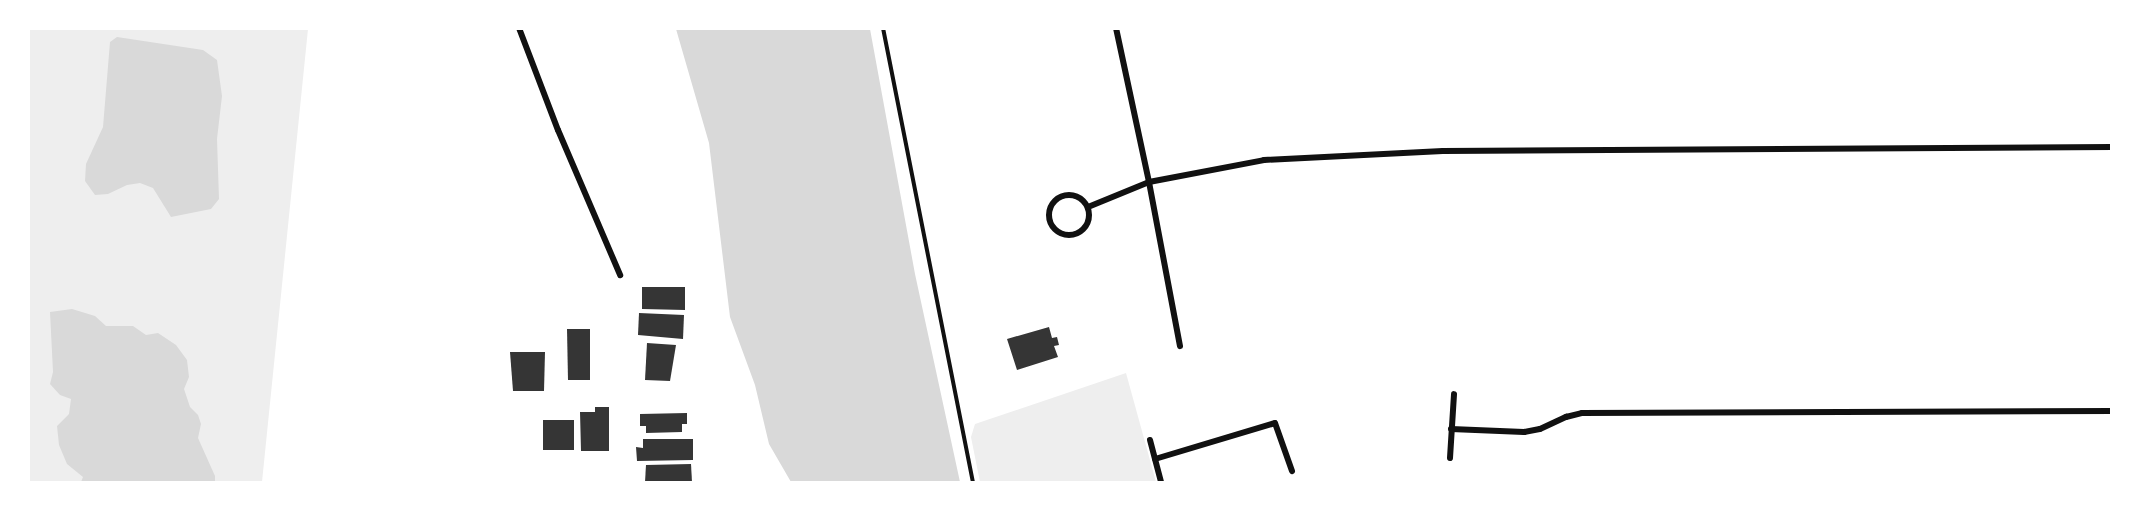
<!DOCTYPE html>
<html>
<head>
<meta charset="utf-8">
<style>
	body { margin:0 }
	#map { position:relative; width:2140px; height:511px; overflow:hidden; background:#fff; font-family:"Fira Sans",sans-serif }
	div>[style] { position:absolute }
	.green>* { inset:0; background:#eee }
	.water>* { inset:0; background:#d9d9d9 }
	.building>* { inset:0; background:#353535 }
	.path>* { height:4px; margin:-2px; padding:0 2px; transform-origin:2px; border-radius:2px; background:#111 }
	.minor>* { height:6px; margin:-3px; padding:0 3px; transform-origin:3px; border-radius:3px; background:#111 }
	.minor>.ring { margin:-3px; padding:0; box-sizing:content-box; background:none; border:6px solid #111; border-radius:50% }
	span { translate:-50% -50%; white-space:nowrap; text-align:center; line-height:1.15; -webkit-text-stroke:6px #fff; paint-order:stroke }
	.frame { position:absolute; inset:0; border:30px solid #fff; pointer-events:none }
</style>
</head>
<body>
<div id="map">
	<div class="green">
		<div style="clip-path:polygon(28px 29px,308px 29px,262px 482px,29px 482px)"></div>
		<div style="clip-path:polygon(1126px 373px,1156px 482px,980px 482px,971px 437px,975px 424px)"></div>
	</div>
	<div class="water">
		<div style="clip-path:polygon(676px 29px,870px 29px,915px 274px,960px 482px,791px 482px,769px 444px,755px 385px,730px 317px,709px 143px)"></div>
		<div style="clip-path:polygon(117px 37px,203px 50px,217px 60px,222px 96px,217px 139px,219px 199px,211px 209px,171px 217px,153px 188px,140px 183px,127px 185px,108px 194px,95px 195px,85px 181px,86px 164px,103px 127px,110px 42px)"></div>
		<div style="clip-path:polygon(72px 309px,95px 316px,106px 326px,133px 326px,146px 335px,158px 333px,176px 345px,187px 360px,189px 377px,184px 389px,190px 407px,198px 415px,201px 424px,198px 438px,215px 476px,215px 482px,81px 482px,83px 477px,67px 464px,59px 445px,57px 426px,69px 414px,71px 399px,60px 395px,50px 384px,53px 372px,50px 312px)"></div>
	</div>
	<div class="building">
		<div style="clip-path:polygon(642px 287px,685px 287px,685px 310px,642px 309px)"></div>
		<div style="clip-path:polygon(639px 313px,684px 315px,683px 339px,638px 335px)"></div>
		<div style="clip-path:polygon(1049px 327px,1052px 338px,1057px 337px,1059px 345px,1054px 346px,1058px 357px,1017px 370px,1007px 339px)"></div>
		<div style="clip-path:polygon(567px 329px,590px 329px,590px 380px,568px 380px)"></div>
		<div style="clip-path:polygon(647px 343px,676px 345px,670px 381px,645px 380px)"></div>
		<div style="clip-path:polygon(510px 352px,545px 352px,544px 391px,513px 391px)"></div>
		<div style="clip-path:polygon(595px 407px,609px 407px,609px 451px,581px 451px,580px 412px,595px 412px)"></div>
		<div style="clip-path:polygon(687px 413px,687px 424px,682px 424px,682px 432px,646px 433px,646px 426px,640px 426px,640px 414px)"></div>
		<div style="clip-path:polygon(543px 420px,574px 420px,574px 450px,543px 450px)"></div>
		<div style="clip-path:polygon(643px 439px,693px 439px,693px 460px,637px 461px,636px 447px,643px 448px)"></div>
		<div style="clip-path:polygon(691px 464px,692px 482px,645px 482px,646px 465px)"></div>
	</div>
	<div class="path">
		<div style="left:883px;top:28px;width:463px;rotate:78.8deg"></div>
	</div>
	<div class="minor">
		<div style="left:519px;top:28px;width:109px;rotate:69.1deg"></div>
		<div style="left:558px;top:130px;width:158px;rotate:66.8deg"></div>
		<div style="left:1116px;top:28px;width:157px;rotate:77.9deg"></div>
		<div style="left:1149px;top:182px;width:167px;rotate:79.3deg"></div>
		<div class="ring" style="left:1049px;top:195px;width:34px;height:34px"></div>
		<div style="left:1088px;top:207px;width:66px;rotate:-22.3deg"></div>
		<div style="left:1149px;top:182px;width:117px;rotate:-10.8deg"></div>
		<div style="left:1264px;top:160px;width:179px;rotate:-2.9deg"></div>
		<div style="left:1443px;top:151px;width:669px;rotate:-0.34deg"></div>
		<div style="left:1451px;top:429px;width:73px;rotate:2.4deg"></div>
		<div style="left:1524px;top:432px;width:16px;rotate:-11deg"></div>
		<div style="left:1540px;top:429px;width:29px;rotate:-25deg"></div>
		<div style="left:1566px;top:417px;width:16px;rotate:-14deg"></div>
		<div style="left:1582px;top:413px;width:530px;rotate:-0.22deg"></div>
		<div style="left:1150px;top:440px;width:43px;rotate:75.3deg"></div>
		<div style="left:1450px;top:458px;width:64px;rotate:-86.4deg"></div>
		<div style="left:1155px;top:459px;width:125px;rotate:-16.7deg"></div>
		<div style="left:1275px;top:423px;width:51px;rotate:70.5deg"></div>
	</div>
	<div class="frame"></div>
</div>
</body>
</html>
